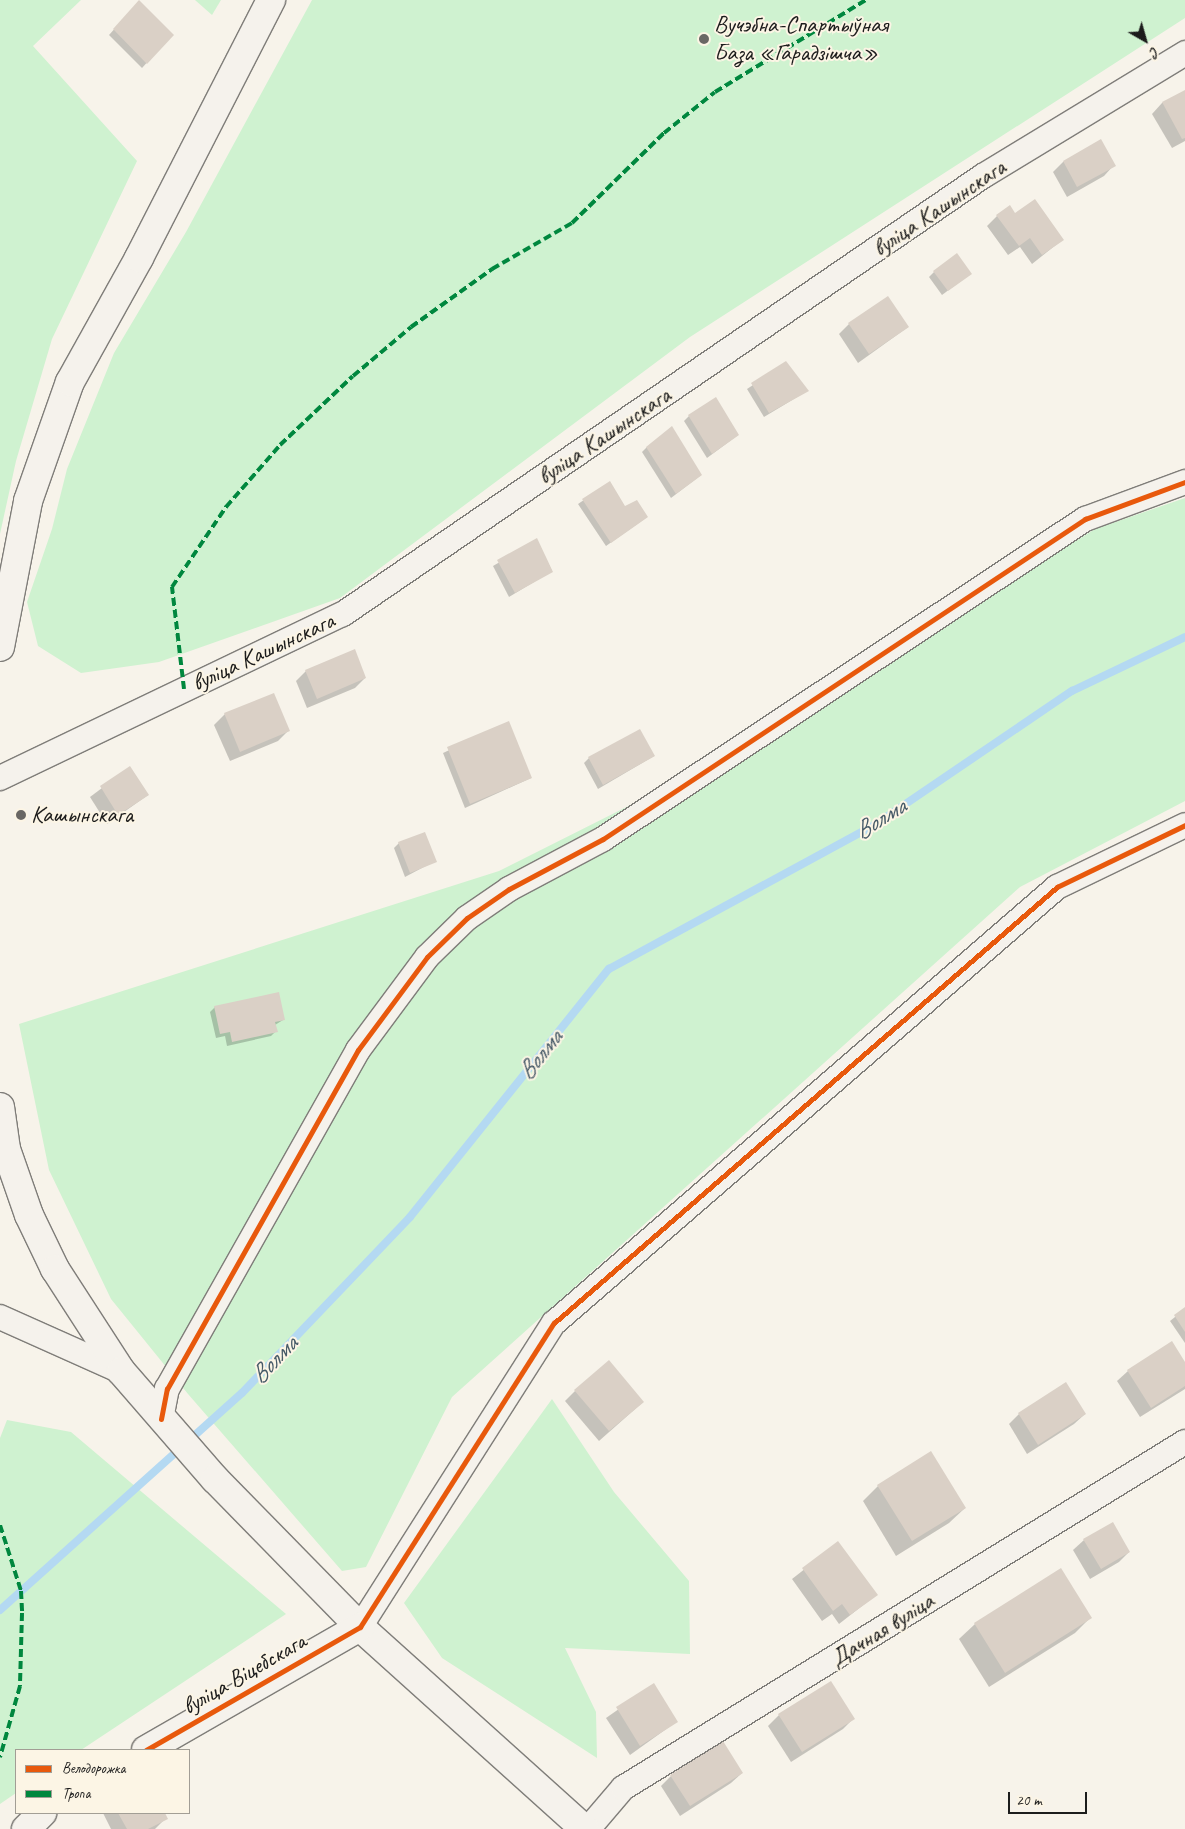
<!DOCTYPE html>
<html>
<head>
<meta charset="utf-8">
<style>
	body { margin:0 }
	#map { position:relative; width:1185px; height:1829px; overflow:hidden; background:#f7f3ea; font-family:Caveat,sans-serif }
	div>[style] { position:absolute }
	.green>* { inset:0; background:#cff2d0 }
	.shadow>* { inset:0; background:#0003 }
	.stream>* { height:8px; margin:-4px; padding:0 4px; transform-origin:4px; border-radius:4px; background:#b4d9f2 }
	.building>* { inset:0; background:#dad0c6 }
	.roads { filter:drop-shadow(1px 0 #7f7d79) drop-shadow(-1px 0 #7f7d79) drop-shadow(0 1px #7f7d79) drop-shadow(0 -1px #7f7d79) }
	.street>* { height:24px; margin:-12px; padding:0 12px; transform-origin:12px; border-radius:12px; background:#f5f2ec }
	.secondary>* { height:28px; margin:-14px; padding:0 14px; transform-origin:14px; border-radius:14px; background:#f5f2ec }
	.quiet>* { height:4px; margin-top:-2px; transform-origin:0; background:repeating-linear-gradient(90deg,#00873e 0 8px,transparent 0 12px) }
	.cycleway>* { height:5px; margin:-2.5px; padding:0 2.5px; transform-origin:2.5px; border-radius:2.5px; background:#e8590c }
	.dots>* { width:14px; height:14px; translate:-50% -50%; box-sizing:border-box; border:2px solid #fcf5e5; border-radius:50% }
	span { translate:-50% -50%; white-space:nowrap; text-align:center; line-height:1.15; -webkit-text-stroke:4px #fcf5e5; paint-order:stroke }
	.poi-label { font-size:24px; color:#1c1c1c }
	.left { translate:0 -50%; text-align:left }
	.street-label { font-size:24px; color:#1c1c1c }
	.water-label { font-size:25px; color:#475a68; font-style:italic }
	.legend { position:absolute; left:15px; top:1749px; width:175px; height:65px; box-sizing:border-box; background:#fcf5e5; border:1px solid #a29e95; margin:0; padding:6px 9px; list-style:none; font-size:15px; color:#1c1c1c }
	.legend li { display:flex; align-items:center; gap:10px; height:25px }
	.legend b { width:25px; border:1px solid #a29e95 }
	.north { position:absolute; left:1120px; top:15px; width:50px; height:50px; -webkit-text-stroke:4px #fcf5e5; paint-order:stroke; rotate:142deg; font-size:14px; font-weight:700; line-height:20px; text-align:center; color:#1c1c1c }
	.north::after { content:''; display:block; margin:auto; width:18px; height:22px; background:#1c1c1c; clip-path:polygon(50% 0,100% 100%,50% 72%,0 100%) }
	.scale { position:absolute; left:1008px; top:1792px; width:79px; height:22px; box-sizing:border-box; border:2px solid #1c1c1c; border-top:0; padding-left:6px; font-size:15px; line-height:18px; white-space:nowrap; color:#1c1c1c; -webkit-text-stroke:4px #fcf5e5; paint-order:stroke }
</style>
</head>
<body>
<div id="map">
	<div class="green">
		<div style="clip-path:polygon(0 0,81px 0,33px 46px,137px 161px,52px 339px,16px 461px,0 534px)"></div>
		<div style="clip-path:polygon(195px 0,221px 0,212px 15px)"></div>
		<div style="clip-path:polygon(312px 0,1185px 0,1185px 18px,690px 337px,340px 598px,159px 662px,81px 673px,38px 646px,27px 602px,52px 529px,67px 469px,114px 353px,186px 232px)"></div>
		<div style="clip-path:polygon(1185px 498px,1185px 801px,1020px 887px,452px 1397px,366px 1567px,342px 1571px,188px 1394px,111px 1299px,49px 1170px,19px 1024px,499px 871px,722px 759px,1095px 529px)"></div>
		<div style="clip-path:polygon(552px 1399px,614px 1492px,689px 1581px,690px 1654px,565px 1648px,596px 1712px,597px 1758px,442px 1658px,404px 1603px)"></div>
		<div style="clip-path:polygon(7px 1420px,71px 1432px,286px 1614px,81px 1750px,16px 1750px,16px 1793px,0 1804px,0 1438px)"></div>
	</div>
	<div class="shadow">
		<div style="clip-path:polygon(135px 6px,172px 35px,142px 68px,109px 35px)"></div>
		<div style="clip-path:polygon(1185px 91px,1185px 141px,1172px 148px,1152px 114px,1162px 103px)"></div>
		<div style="clip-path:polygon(1100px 141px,1114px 165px,1104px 176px,1067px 197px,1053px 172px,1063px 162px)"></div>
		<div style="clip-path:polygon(1015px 215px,1062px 240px,1032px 264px,1020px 247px,1008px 255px,987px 226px,997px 216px)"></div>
		<div style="clip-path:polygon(934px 272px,970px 274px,942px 295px,929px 277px)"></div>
		<div style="clip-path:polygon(849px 324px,908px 327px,858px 363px,839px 334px)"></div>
		<div style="clip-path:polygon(786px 363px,807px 391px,764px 417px,747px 389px)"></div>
		<div style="clip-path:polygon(689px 416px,738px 435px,707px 458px,684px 421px)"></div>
		<div style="clip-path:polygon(647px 447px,701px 475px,671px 498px,642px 452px)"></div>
		<div style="clip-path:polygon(609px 483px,625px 508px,647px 517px,606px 546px,578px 504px)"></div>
		<div style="clip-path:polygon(537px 540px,552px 571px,509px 597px,493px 566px)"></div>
		<div style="clip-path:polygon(306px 671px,365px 678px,355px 688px,307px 708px,296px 681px)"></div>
		<div style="clip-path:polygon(225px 714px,288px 731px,278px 741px,230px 761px,214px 725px)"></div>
		<div style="clip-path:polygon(508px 723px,531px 778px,465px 808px,443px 753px)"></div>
		<div style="clip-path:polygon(654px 756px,598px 789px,584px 763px,589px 758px)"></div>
		<div style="clip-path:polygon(130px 767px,148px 795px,107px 824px,90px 797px)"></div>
		<div style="clip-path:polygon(399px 843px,435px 861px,405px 877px,394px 848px)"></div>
		<div style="clip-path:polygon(215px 1007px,283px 1020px,275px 1025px,276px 1031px,271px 1036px,227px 1046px,225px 1036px,216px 1038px,210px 1012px)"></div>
		<div style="clip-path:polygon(1185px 1309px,1185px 1343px,1170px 1321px)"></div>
		<div style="clip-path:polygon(1185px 1364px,1185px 1389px,1140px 1417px,1117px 1381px,1128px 1371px)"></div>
		<div style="clip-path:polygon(575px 1391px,643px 1402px,599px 1441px,565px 1401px)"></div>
		<div style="clip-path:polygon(1019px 1414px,1085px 1414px,1074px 1424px,1027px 1454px,1009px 1424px)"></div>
		<div style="clip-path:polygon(878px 1486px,965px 1508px,949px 1523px,896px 1556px,863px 1501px)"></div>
		<div style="clip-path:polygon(1112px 1524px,1129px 1552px,1119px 1562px,1090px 1579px,1073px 1550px,1084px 1540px)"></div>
		<div style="clip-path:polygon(838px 1543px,876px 1595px,839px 1624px,832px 1614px,822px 1621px,792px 1579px)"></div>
		<div style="clip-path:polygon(1090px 1618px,1075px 1633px,989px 1687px,959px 1639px,975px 1624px)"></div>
		<div style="clip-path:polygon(831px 1683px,853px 1719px,843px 1729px,791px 1762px,768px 1726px,779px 1715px)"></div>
		<div style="clip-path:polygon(653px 1685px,676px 1722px,630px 1755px,606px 1718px)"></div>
		<div style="clip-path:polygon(742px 1773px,731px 1783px,680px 1816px,661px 1786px,671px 1776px)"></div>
		<div style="clip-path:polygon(103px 1813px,163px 1813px,166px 1818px,155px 1829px,111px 1829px)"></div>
	</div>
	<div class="stream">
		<div style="left:0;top:1610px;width:325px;rotate:-41.9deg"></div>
		<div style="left:242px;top:1393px;width:243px;rotate:-46.3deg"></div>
		<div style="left:410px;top:1217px;width:318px;rotate:-51.3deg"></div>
		<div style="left:609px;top:969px;width:304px;rotate:-28.5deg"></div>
		<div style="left:876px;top:824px;width:237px;rotate:-34.2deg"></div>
		<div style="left:1072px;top:691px;width:125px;rotate:-25.5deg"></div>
	</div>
	<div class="building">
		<div style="clip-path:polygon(139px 0,174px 35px,147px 64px,113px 29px)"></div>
		<div style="clip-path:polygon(1185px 90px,1185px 138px,1182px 139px,1162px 102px)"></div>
		<div style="clip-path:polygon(1101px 139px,1116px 166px,1077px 187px,1063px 161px)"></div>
		<div style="clip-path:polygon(1035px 199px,1064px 240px,1042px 255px,1030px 238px,1019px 246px,996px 215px,1010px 205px,1015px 213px)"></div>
		<div style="clip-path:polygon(957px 253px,972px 274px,948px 291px,933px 271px)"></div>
		<div style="clip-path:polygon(888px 296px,909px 327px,869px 354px,848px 323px)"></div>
		<div style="clip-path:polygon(786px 361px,809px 391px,769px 413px,751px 383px)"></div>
		<div style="clip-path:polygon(716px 397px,739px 435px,712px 454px,688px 415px)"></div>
		<div style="clip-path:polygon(672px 426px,702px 475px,676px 494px,646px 447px)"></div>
		<div style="clip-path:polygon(610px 481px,625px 506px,637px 500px,648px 517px,611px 543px,582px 499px)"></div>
		<div style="clip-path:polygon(537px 538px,553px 572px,515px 593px,497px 560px)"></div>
		<div style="clip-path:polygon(355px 649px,366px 678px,317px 699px,305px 670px)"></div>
		<div style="clip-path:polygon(274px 693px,290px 731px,240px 752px,224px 713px)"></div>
		<div style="clip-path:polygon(509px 721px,532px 778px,470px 804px,447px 747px)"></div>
		<div style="clip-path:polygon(640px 729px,655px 756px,603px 785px,588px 757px)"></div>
		<div style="clip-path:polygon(130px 766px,149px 795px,118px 815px,100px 786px)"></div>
		<div style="clip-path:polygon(425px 832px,437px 862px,410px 873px,398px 842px)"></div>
		<div style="clip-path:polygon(279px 992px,285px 1020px,275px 1022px,278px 1032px,232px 1042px,230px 1032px,220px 1034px,214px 1006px)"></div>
		<div style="clip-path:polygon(1185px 1307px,1185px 1332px,1174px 1315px)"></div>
		<div style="clip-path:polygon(1172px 1341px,1185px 1362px,1185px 1386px,1151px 1408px,1127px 1370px)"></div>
		<div style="clip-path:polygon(609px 1360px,644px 1402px,609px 1431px,574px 1390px)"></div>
		<div style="clip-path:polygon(1066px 1382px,1086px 1414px,1038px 1445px,1018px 1413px)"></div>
		<div style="clip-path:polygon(931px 1451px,966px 1508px,912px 1541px,877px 1485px)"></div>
		<div style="clip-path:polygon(1113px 1522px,1130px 1552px,1101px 1569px,1083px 1539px)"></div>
		<div style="clip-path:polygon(838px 1541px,878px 1595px,850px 1615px,842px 1604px,833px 1611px,802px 1568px)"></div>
		<div style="clip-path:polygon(1061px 1568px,1092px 1618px,1005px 1673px,974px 1623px)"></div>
		<div style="clip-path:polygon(831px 1681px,855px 1719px,802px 1752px,778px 1714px)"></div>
		<div style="clip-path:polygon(654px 1683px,678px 1722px,640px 1746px,616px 1707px)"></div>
		<div style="clip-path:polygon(723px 1741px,743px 1773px,690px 1806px,670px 1775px)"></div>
		<div style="clip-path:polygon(118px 1813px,165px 1813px,168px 1819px,148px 1829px,127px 1829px)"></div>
	</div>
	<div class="roads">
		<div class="street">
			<div style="left:0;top:778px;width:380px;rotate:-25.6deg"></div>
			<div style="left:343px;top:614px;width:776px;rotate:-34.39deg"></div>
			<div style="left:983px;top:176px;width:237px;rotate:-31.3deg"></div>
			<div style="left:0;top:1317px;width:133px;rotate:24.1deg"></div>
			<div style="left:161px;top:1419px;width:31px;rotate:-79deg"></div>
			<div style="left:167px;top:1389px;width:389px;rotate:-60.6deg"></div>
			<div style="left:358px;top:1050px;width:116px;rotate:-53.4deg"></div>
			<div style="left:427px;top:957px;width:56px;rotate:-44.3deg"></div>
			<div style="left:467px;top:918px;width:51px;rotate:-34.6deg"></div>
			<div style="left:509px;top:889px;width:106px;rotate:-28deg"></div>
			<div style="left:603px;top:839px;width:579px;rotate:-33.58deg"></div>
			<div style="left:1085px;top:519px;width:107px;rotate:-20.3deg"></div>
			<div style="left:360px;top:1627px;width:361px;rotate:-57.5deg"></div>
			<div style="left:554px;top:1323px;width:666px;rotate:-40.92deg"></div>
			<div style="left:1057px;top:887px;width:142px;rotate:-25.8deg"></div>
			<div style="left:588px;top:1829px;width:54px;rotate:-49.5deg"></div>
			<div style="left:623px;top:1788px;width:660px;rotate:-31.62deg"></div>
		</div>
		<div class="secondary">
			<div style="left:0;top:647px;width:149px;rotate:-79.1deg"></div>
			<div style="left:28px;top:501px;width:126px;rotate:-70.6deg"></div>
			<div style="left:70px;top:382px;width:142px;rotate:-60.9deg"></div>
			<div style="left:139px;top:258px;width:290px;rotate:-62.9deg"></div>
			<div style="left:0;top:1107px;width:42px;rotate:81.9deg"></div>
			<div style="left:6px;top:1149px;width:70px;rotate:70.8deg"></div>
			<div style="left:29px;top:1215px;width:60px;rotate:64.3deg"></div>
			<div style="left:55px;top:1269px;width:121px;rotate:57.1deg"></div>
			<div style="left:121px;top:1371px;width:143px;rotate:49deg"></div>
			<div style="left:215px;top:1479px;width:207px;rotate:45.6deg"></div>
			<div style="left:360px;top:1627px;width:302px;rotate:42deg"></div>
			<div style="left:146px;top:1750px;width:247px;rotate:-29.9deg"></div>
			<div style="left:26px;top:1829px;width:23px;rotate:-45deg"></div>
		</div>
	</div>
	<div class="quiet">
		<div style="left:184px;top:689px;width:103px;rotate:-96.7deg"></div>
		<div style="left:172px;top:587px;width:97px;rotate:-56deg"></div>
		<div style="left:226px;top:507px;width:82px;rotate:-48.9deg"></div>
		<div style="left:280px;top:445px;width:100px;rotate:-43.4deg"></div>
		<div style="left:353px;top:376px;width:76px;rotate:-40.2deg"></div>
		<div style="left:411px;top:327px;width:100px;rotate:-35.6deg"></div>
		<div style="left:492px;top:269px;width:92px;rotate:-29.9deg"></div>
		<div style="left:572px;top:223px;width:129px;rotate:-44.4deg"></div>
		<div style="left:664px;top:133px;width:65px;rotate:-38.8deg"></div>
		<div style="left:715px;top:92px;width:177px;rotate:-31.4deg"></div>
		<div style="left:0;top:1525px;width:69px;rotate:72.3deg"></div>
		<div style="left:21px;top:1591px;width:22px;rotate:87deg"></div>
		<div style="left:22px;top:1613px;width:73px;rotate:91.6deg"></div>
		<div style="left:20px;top:1686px;width:74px;rotate:105.7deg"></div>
	</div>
	<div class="cycleway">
		<div style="left:161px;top:1419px;width:31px;rotate:-79deg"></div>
		<div style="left:167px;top:1389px;width:389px;rotate:-60.6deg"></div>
		<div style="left:358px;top:1050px;width:116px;rotate:-53.4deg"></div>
		<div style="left:427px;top:957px;width:56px;rotate:-44.3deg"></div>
		<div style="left:467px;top:918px;width:51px;rotate:-34.6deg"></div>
		<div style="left:509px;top:889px;width:106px;rotate:-28deg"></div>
		<div style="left:603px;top:839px;width:579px;rotate:-33.58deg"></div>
		<div style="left:1085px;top:519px;width:107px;rotate:-20.3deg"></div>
		<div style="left:146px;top:1750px;width:247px;rotate:-29.9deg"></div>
		<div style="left:360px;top:1627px;width:361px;rotate:-57.5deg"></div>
		<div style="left:554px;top:1323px;width:666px;rotate:-40.92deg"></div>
		<div style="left:1057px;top:887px;width:142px;rotate:-25.8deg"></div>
	</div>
	<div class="dots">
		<div style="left:704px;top:39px;background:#696764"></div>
		<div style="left:21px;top:815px;background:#696764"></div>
	</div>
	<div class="poi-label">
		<span class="left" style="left:714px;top:39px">Вучэбна-Спартыўная<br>База «Гарадзішча»</span>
		<span class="left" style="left:31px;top:815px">Кашынскага</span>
	</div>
	<div class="street-label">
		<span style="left:939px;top:208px;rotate:-34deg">вуліца Кашынскага</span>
		<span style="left:604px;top:436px;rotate:-34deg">вуліца Кашынскага</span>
		<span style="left:263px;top:652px;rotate:-25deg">вуліца Кашынскага</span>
		<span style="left:882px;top:1630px;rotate:-32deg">Дачная вуліца</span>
		<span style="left:244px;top:1674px;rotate:-30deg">вуліца Віцебскага</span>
	</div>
	<div class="water-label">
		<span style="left:880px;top:819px;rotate:-32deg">Волма</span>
		<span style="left:540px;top:1055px;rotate:-51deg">Волма</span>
		<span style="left:274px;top:1360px;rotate:-46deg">Волма</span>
	</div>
	<ul class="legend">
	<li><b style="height:6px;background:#e8590c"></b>Велодорожка</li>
	<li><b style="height:6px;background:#00873e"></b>Тропа</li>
	</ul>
	<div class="north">С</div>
	<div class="scale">20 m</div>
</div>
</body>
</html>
